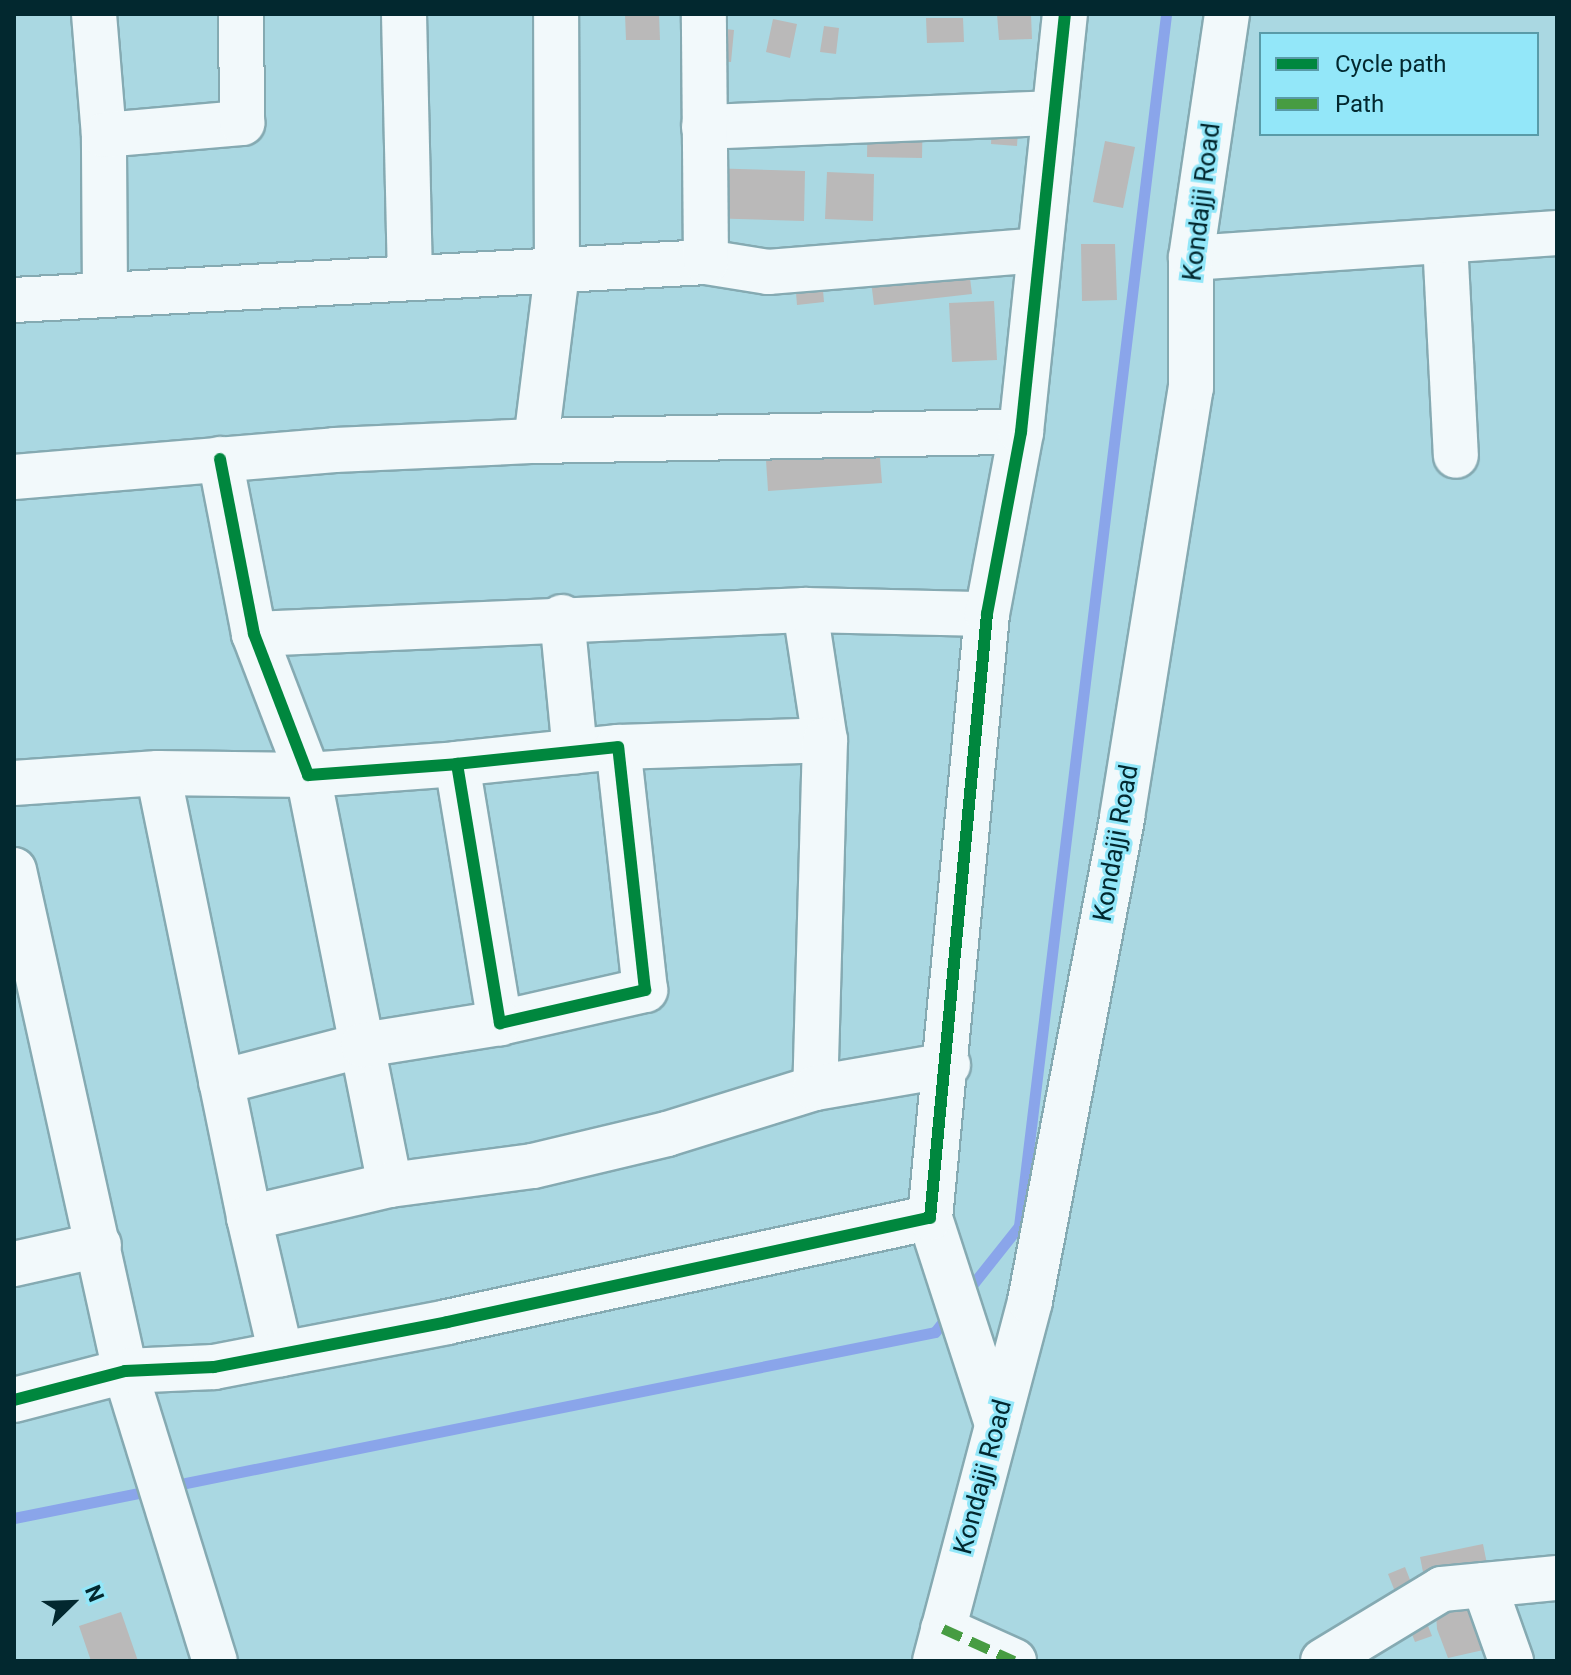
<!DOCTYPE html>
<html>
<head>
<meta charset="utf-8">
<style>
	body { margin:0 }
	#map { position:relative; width:1571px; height:1675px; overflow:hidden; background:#aad8e2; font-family:Roboto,sans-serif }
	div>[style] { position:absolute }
	.stream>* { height:11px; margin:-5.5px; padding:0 5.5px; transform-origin:5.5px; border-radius:5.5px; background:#8aa5ea }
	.building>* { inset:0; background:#bab9b9 }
	.roads { filter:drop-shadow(2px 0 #85aab2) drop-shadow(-2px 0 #85aab2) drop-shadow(0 2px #85aab2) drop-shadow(0 -2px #85aab2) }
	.minor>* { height:44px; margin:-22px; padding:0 22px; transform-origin:22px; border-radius:22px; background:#f2f9fb }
	.quiet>* { height:10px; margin-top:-5px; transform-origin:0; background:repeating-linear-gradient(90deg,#479c42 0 20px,transparent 0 30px) }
	.cycleway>* { height:12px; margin:-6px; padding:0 6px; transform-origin:6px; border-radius:6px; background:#00873e }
	span { translate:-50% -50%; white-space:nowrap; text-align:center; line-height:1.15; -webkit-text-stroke:6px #93e7f9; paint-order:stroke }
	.street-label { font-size:26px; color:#02282f }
	.frame { position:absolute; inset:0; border:16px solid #02282f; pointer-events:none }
	.legend { position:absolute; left:1259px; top:32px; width:280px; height:104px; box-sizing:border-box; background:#93e7f9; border:2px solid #599ba8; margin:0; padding:10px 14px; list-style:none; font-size:24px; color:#02282f }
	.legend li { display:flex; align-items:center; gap:16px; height:40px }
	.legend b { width:40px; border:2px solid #599ba8 }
	.north { position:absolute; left:32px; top:1563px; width:80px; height:80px; -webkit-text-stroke:6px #93e7f9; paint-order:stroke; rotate:67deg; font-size:22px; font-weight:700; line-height:32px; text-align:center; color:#02282f }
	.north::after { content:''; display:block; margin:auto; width:28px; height:36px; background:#02282f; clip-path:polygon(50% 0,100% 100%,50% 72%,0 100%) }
</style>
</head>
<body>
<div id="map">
	<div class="stream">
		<div style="left:965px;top:1294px;width:87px;rotate:-51.5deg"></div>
		<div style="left:1019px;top:1226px;width:1221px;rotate:-83.08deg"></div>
		<div style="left:171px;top:1486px;width:779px;rotate:-11.4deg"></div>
		<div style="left:935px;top:1332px;width:23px;rotate:-52deg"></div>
		<div style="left:14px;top:1518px;width:143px;rotate:-11.3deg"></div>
	</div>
	<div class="building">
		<div style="clip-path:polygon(625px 14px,659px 14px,660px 40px,626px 40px)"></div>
		<div style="clip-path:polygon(997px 14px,1031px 14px,1032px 39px,999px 40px)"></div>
		<div style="clip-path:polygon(926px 18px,963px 18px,964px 42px,927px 43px)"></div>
		<div style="clip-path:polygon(773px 19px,797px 24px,790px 58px,766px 52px)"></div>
		<div style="clip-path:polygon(824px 26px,839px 28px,836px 54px,820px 52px)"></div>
		<div style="clip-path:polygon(718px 28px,734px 30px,731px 62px,716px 61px)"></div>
		<div style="clip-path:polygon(868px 98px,923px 100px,922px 158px,867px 157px)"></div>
		<div style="clip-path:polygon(993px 100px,1020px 102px,1017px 146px,991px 144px)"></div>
		<div style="clip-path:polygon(1105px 141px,1135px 147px,1123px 208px,1093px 202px)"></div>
		<div style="clip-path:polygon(707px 168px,805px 171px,804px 221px,706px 218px)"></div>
		<div style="clip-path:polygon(827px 172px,874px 174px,873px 221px,825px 219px)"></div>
		<div style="clip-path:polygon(1081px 244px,1115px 244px,1117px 300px,1082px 301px)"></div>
		<div style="clip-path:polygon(968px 262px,972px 294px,874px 305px,870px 273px)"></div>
		<div style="clip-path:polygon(821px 267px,824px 302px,797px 305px,794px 269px)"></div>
		<div style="clip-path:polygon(994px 301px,997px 360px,952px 362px,949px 303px)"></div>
		<div style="clip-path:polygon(877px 421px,882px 483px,768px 491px,764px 429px)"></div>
		<div style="clip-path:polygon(1483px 1544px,1490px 1579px,1427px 1592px,1420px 1557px)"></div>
		<div style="clip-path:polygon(1405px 1567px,1432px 1636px,1415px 1642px,1388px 1574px)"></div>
		<div style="clip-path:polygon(1487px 1585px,1501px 1646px,1448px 1658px,1437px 1629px,1435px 1597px)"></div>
		<div style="clip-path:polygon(121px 1612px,138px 1661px,91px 1661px,79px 1626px)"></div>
	</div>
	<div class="roads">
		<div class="minor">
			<div style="left:94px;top:14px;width:121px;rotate:85.3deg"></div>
			<div style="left:404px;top:14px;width:263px;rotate:88.7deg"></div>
			<div style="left:704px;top:127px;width:349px;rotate:-2.3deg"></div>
			<div style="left:1445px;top:241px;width:215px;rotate:87.1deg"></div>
			<div style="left:1191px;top:258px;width:367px;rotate:-3.9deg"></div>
			<div style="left:706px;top:262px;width:63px;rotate:9.2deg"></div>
			<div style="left:768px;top:272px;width:272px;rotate:-4.6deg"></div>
			<div style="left:105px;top:293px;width:158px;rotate:-90.4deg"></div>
			<div style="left:104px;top:135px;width:139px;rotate:-5deg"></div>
			<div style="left:242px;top:123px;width:109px;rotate:-90.5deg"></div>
			<div style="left:14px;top:300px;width:693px;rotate:-3.14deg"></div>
			<div style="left:706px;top:262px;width:248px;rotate:-90.5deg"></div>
			<div style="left:536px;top:441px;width:485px;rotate:-1.1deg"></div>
			<div style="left:220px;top:459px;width:178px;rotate:79deg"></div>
			<div style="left:254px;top:634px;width:151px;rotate:69deg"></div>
			<div style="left:308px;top:775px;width:149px;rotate:-4.2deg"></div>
			<div style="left:457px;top:764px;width:263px;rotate:80.6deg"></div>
			<div style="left:500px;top:1023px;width:149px;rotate:-12.8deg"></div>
			<div style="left:645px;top:990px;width:244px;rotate:-96.3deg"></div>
			<div style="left:618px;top:747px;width:162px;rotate:174deg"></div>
			<div style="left:14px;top:477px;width:322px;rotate:-4.8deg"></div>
			<div style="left:335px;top:450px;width:201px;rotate:-2.6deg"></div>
			<div style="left:536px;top:441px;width:170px;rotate:-82.9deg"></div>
			<div style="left:557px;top:272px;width:258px;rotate:-90.2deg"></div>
			<div style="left:805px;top:610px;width:132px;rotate:81.3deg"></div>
			<div style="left:562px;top:617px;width:135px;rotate:84.5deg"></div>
			<div style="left:254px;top:634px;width:552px;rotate:-2.49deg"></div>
			<div style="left:805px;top:610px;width:182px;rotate:1.3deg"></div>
			<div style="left:618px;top:747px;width:207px;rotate:-1.9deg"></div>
			<div style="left:825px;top:740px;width:348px;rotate:91.6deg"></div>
			<div style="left:158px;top:773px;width:150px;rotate:0.8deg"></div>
			<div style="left:308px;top:775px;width:418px;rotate:78.7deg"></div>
			<div style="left:14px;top:783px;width:144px;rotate:-4deg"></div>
			<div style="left:158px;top:773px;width:454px;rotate:78.4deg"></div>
			<div style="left:14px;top:870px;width:513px;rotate:77.51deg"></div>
			<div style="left:125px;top:1371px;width:304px;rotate:72.8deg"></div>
			<div style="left:221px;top:1082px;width:147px;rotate:-14.6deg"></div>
			<div style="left:363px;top:1045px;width:139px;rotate:-9.1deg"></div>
			<div style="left:930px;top:1218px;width:217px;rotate:72deg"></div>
			<div style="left:14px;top:1264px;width:87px;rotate:-12.6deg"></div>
			<div style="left:281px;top:1354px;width:140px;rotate:-103.2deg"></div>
			<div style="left:249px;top:1218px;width:145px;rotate:-13.2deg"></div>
			<div style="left:390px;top:1185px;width:144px;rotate:-7.6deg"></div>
			<div style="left:533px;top:1166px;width:138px;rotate:-13.4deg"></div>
			<div style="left:667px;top:1134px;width:155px;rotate:-17.3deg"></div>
			<div style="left:815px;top:1088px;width:135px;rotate:-9.8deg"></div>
			<div style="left:14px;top:1400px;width:115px;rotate:-14.6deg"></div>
			<div style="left:125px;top:1371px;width:89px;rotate:-2.6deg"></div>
			<div style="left:214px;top:1367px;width:237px;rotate:-10.9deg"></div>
			<div style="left:447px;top:1322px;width:494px;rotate:-12.2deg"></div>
			<div style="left:930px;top:1218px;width:607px;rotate:-84.61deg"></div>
			<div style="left:987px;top:614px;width:185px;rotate:-79.4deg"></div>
			<div style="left:1021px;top:432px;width:420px;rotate:-84deg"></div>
			<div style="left:1484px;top:1585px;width:81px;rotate:70.4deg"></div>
			<div style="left:943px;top:1629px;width:78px;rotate:24.3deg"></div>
			<div style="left:935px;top:1661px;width:372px;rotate:-75.2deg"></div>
			<div style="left:1030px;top:1301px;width:493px;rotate:-79.2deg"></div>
			<div style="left:1122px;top:817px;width:435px;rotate:-80.9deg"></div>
			<div style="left:1191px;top:388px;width:130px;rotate:-90deg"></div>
			<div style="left:1191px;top:258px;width:247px;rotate:-81.6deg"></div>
			<div style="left:1323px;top:1661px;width:139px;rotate:-31.2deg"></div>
			<div style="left:1442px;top:1589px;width:116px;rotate:-5.5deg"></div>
		</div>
	</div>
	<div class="quiet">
		<div style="left:943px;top:1629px;width:78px;rotate:24.3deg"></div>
	</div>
	<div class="cycleway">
		<div style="left:220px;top:459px;width:178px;rotate:79deg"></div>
		<div style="left:254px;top:634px;width:151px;rotate:69deg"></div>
		<div style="left:308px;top:775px;width:149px;rotate:-4.2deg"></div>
		<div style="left:457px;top:764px;width:263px;rotate:80.6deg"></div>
		<div style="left:500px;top:1023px;width:149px;rotate:-12.8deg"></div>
		<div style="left:645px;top:990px;width:244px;rotate:-96.3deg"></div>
		<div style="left:618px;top:747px;width:162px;rotate:174deg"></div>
		<div style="left:14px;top:1400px;width:115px;rotate:-14.6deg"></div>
		<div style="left:125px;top:1371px;width:89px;rotate:-2.6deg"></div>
		<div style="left:214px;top:1367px;width:237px;rotate:-10.9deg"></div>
		<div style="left:447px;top:1322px;width:494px;rotate:-12.2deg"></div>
		<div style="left:930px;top:1218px;width:607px;rotate:-84.61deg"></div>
		<div style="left:987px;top:614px;width:185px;rotate:-79.4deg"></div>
		<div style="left:1021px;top:432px;width:420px;rotate:-84deg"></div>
	</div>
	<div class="street-label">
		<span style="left:1202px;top:202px;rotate:-83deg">Kondajji Road</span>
		<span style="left:1116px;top:843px;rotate:-80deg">Kondajji Road</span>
		<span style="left:983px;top:1477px;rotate:-75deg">Kondajji Road</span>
	</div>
	<div class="frame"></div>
	<ul class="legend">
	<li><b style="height:10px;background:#00873e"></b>Cycle path</li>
	<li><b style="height:10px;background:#479c42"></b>Path</li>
	</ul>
	<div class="north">N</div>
</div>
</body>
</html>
